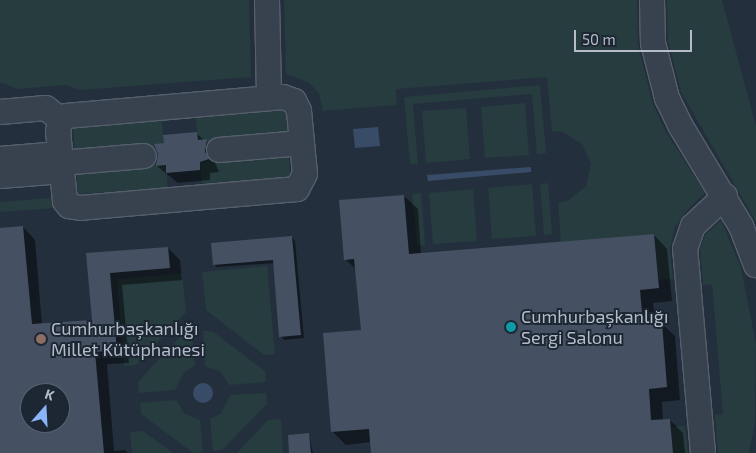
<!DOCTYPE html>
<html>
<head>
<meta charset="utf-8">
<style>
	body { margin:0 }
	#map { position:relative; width:756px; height:453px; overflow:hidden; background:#242f3e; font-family:"Exo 2",sans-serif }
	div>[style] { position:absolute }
	.green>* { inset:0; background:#263c3f }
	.water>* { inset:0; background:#394c67 }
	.round { border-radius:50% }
	.shadow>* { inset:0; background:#0007 }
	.building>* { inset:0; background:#455162 }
	.roads { filter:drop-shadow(1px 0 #565f6c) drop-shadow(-1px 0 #565f6c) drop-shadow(0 1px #565f6c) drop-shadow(0 -1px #565f6c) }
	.minor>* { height:24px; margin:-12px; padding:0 12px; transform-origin:12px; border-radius:12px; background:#38414e }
	.dots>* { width:14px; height:14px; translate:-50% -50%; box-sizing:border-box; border:2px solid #1d2633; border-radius:50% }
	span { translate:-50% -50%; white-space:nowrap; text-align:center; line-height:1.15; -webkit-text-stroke:4px #1d2633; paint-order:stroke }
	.poi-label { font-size:18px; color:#b4bcc9 }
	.left { translate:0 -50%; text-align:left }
	.north { position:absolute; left:20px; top:383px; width:50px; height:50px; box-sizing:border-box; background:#1d2633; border:1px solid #59626f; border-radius:50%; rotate:19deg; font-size:14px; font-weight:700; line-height:20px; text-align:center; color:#b4bcc9 }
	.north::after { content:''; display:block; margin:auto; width:18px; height:22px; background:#8ab4f8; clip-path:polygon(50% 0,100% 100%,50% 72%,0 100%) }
	.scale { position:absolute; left:574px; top:30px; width:118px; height:22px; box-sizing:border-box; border:2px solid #b4bcc9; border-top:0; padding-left:6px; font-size:15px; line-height:18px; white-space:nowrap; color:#b4bcc9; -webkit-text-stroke:4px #1d2633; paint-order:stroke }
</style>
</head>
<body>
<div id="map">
	<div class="green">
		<div style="clip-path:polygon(0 0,249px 0,251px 77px,80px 90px,66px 85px,18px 89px,0 82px)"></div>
		<div style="clip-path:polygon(284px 0,637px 0,638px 45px,653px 104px,666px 132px,705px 193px,687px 210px,675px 227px,670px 249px,673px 279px,658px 280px,654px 234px,561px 242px,558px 203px,569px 200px,586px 186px,591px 164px,582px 144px,563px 132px,552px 131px,547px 77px,396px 89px,397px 105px,323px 111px,319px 93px,308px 82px,286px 74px)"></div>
		<div style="clip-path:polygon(667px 0,722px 0,756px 126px,756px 222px,681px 92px,668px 41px)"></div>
		<div style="clip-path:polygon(540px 85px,546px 153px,537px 154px,532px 94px,413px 104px,418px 164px,410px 164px,404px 97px)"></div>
		<div style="clip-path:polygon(525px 103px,529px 155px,485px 158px,481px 107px)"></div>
		<div style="clip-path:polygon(466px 108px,470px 159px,426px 163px,422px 111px)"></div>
		<div style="clip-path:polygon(282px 110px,286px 115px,290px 176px,202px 185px,200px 162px,209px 161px,207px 140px,198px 140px,196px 118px)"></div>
		<div style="clip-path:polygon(162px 120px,164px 143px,154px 144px,156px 166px,166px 165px,168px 188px,78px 194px,73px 129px)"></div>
		<div style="clip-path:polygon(548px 183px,552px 234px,544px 235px,540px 184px)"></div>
		<div style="clip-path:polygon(532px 184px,536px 236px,492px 239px,488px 188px)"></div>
		<div style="clip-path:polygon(473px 189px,477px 241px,433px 244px,429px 193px)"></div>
		<div style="clip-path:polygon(421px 193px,425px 245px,417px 246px,412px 194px)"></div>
		<div style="clip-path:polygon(51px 198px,54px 208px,0 212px,0 202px)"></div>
		<div style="clip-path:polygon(721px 220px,741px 268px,756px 344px,755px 423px,749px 453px,718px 453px,715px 415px,723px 414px,712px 284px,703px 285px,700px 249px,705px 235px)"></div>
		<div style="clip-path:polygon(267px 266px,275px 354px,264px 355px,206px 310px,202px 272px)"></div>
		<div style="clip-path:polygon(182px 273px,186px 312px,136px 365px,124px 366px,117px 279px)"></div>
		<div style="clip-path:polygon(203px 331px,212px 331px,265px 371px,266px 382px,229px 385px,221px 372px,205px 366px)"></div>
		<div style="clip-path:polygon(192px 332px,195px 366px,185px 371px,175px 390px,139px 393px,138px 382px,183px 333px)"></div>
		<div style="clip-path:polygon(266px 393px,267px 404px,222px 450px,213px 451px,210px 419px,221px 414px,230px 395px)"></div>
		<div style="clip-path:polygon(176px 400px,185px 414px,200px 420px,203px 452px,193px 453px,141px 414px,140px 403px)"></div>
		<div style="clip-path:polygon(281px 419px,283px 453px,237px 453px,268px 420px)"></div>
		<div style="clip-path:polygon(685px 426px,688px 453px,673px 453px,671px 427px)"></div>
		<div style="clip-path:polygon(143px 431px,173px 453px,132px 453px,130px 432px)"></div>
	</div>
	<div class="water">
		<div style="clip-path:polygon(378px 127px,380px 146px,355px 148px,353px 129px)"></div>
		<div style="clip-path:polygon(531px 167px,531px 172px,428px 181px,427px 175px)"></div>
		<div class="round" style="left:193px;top:383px;width:20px;height:20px"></div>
	</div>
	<div class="shadow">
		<div style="clip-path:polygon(197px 134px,217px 151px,215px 163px,219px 172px,210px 173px,210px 180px,178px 183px,157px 166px,165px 144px)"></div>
		<div style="clip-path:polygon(404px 196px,418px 209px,421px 255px,654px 235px,667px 249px,672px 301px,653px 303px,655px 323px,661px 323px,675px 336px,680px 400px,662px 402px,663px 420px,670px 420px,683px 433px,685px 453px,372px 453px,371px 442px,346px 445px,332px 431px,362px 331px,357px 270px,345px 259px)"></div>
		<div style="clip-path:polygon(evenodd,23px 227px,35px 240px,42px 325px,93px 321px,88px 254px,168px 248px,180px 260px,182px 280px,122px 285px,129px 363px,107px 364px,114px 451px,125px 450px,128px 453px,0 453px,0 229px,23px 227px,30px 393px,60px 393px,60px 423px,30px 423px,30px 393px)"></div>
		<div style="clip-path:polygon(292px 237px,295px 241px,304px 338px,284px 340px,281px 336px,274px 263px,217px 267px,214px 264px)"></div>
		<div style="clip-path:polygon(309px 435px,313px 453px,291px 453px)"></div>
	</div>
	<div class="building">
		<div style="clip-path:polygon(197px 132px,198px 140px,207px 139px,205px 152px,209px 159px,200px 162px,200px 170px,166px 173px,166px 165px,156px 166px,158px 154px,154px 144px,164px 143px,163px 135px)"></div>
		<div style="clip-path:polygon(404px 195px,409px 254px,654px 234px,659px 288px,640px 290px,643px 323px,662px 322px,667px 387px,649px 389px,651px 420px,670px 419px,673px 453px,371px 453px,369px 429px,331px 432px,323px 333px,361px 330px,354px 259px,344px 260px,339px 200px)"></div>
		<div style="clip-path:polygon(evenodd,23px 226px,32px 324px,92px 320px,86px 253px,168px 247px,170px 268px,110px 273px,117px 350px,95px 352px,104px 453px,0 453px,0 228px,23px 226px,30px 393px,60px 393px,60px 423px,30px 423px,30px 393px)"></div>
		<div style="clip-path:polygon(292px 236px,301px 335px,279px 337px,273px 260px,213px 265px,211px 243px)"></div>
		<div style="clip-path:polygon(309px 433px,311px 453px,289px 453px,288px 435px)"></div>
	</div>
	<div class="roads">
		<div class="minor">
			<div style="left:267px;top:0;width:98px;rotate:88.8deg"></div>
			<div style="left:652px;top:0;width:43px;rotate:88.7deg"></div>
			<div style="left:653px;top:43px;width:57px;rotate:75.7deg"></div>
			<div style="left:667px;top:98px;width:30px;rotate:64deg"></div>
			<div style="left:680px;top:125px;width:118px;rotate:58.9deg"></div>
			<div style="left:741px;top:226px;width:42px;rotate:69deg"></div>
			<div style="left:283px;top:97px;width:12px;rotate:20deg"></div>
			<div style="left:294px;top:101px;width:11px;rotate:63deg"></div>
			<div style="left:299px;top:111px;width:63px;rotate:84.6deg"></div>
			<div style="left:305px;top:174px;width:17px;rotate:118deg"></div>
			<div style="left:297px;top:189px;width:217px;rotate:175deg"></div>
			<div style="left:81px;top:208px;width:12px;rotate:-171deg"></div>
			<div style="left:69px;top:206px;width:6px;rotate:-129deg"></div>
			<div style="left:65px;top:201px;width:70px;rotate:-95.7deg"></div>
			<div style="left:58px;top:131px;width:11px;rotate:-75deg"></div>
			<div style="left:61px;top:120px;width:6px;rotate:-39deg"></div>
			<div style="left:66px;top:116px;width:218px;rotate:-5deg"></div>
			<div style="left:0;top:112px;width:46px;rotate:-5deg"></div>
			<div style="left:46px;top:108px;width:19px;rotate:39deg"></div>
			<div style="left:219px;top:150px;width:83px;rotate:-4.8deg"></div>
			<div style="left:0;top:159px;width:60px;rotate:-4.8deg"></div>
			<div style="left:61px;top:163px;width:83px;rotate:-4.8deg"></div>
			<div style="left:0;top:176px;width:62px;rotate:-4.6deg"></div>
			<div style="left:703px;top:453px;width:205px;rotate:-95deg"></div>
			<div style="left:685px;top:249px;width:24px;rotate:-71deg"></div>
			<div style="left:693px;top:226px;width:44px;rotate:-43.2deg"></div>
		</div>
	</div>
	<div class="dots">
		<div style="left:511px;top:327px;background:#0f9aa8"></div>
		<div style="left:41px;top:339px;background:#8d6e63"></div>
	</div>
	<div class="poi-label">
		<span class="left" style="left:521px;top:327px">Cumhurbaşkanlığı<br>Sergi Salonu</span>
		<span class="left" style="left:51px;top:339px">Cumhurbaşkanlığı<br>Millet Kütüphanesi</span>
	</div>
	<div class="north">K</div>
	<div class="scale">50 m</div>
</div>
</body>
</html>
